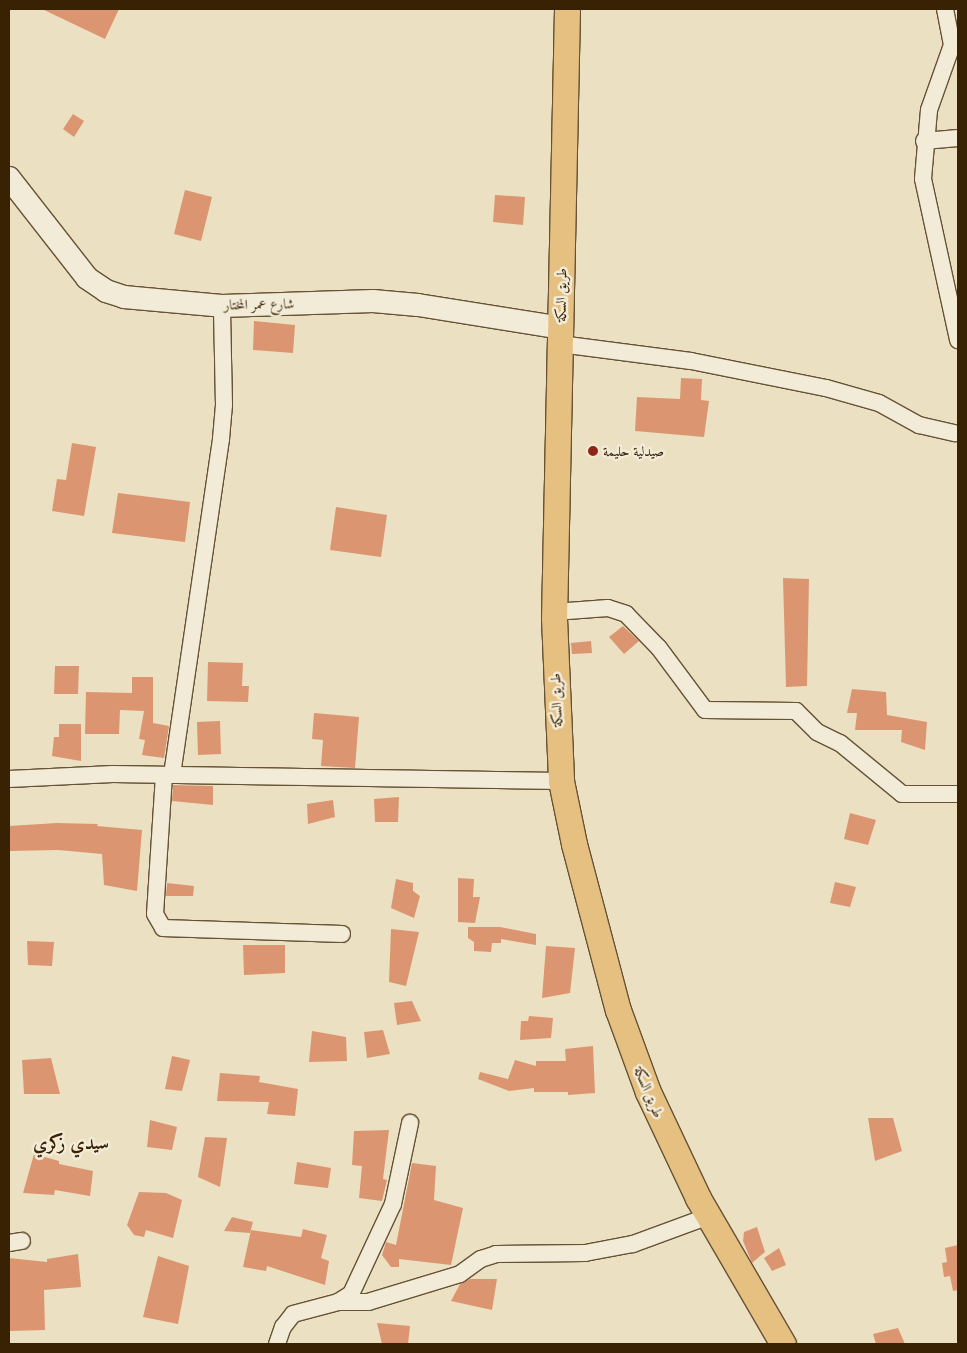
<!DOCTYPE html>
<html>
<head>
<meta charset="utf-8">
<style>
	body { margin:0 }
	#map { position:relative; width:967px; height:1353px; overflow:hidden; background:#ebe0c2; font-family:"Libre Caslon Text",Amiri,serif }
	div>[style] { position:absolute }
	.building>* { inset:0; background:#db9671 }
	.roads { filter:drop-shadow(1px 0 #665234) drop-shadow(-1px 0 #665234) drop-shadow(0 1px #665234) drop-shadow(0 -1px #665234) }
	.street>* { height:16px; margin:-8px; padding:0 8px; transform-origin:8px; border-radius:8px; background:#f2ebd7 }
	.secondary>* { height:22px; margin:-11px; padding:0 11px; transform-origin:11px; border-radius:11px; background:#f2ebd7 }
	.primary>* { height:25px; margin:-12.5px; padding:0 12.5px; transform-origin:12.5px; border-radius:12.5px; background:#e6c081 }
	.dots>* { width:14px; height:14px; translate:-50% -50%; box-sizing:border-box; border:2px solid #f2ebd7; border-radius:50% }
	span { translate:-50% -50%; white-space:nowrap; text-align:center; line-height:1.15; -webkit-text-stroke:5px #f2ebd7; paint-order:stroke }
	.street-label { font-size:14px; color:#392204 }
	.poi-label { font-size:14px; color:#392204 }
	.left { translate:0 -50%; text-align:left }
	.district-label { font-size:19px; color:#392204; font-weight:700 }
	.frame { position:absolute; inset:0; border:10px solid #392204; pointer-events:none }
</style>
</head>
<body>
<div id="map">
	<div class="building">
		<div style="clip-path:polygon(42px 9px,119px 9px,105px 39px)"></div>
		<div style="clip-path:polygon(73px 114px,84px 121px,74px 137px,63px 129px)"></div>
		<div style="clip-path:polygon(185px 190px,212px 197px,201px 241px,174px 234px)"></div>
		<div style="clip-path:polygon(495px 195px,525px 197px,523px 225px,493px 222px)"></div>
		<div style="clip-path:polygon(254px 321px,295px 325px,293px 353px,253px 350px)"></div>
		<div style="clip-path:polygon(681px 378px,702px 379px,701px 400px,709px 401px,704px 437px,635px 431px,637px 397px,680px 399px)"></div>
		<div style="clip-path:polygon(72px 443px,96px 447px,84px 516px,52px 511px,57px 479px,66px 480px)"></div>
		<div style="clip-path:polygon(118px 493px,190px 502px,185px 542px,112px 533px)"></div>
		<div style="clip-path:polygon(336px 507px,387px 515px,381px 557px,330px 550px)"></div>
		<div style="clip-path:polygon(783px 578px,809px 579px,807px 686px,786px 687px)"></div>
		<div style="clip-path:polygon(623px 626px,639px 641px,624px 654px,609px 637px)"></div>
		<div style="clip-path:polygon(591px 641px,592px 653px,572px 654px,571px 643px)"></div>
		<div style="clip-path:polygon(208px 662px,243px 663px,242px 686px,249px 686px,248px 702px,207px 701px)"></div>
		<div style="clip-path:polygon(55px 666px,79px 666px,78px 694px,54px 694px)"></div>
		<div style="clip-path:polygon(132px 677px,153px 677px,153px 723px,169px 726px,164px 758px,142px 755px,145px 740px,139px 739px,144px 711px,120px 710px,119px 734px,85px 734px,86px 692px,132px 693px)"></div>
		<div style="clip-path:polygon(852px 689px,886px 692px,887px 715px,927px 722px,925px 750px,901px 742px,902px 730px,855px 730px,857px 713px,847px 713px)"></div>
		<div style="clip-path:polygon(314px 713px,359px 717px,355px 768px,321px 766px,323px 740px,312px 739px)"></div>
		<div style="clip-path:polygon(220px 721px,221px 754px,198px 755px,197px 722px)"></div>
		<div style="clip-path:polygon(59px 724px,81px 724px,81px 761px,52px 756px,54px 737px,59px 737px)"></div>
		<div style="clip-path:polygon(173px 785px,213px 786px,213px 805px,172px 801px)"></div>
		<div style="clip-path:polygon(399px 797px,398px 822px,375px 822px,374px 799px)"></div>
		<div style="clip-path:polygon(333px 800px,335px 817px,308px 824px,307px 804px)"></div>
		<div style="clip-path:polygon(850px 813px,876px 820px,868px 845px,844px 839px)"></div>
		<div style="clip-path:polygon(57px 823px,98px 824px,97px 826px,142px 830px,137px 891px,104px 885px,102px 854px,58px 850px,9px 851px,9px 826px)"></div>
		<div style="clip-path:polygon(458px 878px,474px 879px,473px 897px,480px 897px,475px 923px,458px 922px)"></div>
		<div style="clip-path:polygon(396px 879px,413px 883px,413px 891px,420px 896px,414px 918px,391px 908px)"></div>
		<div style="clip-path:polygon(835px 882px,856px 887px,850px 907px,830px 903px)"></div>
		<div style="clip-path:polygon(167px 883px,194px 886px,193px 896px,166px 896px)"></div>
		<div style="clip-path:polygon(468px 927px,500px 927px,536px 934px,536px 945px,501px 939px,501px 943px,492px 943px,491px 952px,474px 951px,474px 942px,468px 938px)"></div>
		<div style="clip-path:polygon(391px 929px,419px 932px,406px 986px,389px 982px)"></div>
		<div style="clip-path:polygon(27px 941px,54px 942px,52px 966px,28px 965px)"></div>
		<div style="clip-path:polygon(243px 945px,285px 945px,285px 973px,244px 975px)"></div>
		<div style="clip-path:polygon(546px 946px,575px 948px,570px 993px,542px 998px)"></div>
		<div style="clip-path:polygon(412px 1001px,421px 1021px,397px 1025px,394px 1003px)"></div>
		<div style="clip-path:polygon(529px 1016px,553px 1018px,551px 1038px,520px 1040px,521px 1021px,528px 1021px)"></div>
		<div style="clip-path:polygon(383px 1030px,390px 1054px,367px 1058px,364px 1032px)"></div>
		<div style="clip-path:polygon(312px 1031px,346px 1037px,347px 1061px,309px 1062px)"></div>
		<div style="clip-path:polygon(593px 1046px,595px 1093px,568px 1095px,568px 1092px,534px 1092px,534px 1088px,509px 1091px,478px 1079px,480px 1072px,508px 1079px,515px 1060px,536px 1066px,536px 1061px,566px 1061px,565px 1049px)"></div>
		<div style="clip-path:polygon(172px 1056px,190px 1060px,182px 1091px,165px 1089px)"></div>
		<div style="clip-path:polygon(51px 1058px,60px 1094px,24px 1094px,22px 1060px)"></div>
		<div style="clip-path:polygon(220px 1073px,260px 1076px,259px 1082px,298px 1089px,295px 1116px,267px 1114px,269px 1102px,217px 1101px)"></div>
		<div style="clip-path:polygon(868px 1118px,893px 1118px,902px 1151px,875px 1161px)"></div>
		<div style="clip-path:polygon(150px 1120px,177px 1127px,172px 1150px,147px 1147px)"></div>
		<div style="clip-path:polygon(389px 1130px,383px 1179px,387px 1180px,382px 1201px,359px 1198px,362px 1166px,352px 1165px,354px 1131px)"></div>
		<div style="clip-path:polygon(205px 1137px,227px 1138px,220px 1187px,198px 1177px)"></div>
		<div style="clip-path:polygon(34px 1154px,59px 1161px,59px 1164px,93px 1171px,90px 1196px,55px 1190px,54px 1195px,23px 1193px)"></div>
		<div style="clip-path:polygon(297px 1162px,331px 1168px,328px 1188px,294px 1184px)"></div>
		<div style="clip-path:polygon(412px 1163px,436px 1166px,434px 1200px,463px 1208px,451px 1265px,399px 1259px,399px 1267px,391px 1267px,382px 1255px,386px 1242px,396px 1245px)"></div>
		<div style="clip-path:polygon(139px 1192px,166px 1193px,182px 1200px,173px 1238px,146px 1230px,144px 1237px,134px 1235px,127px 1225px)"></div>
		<div style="clip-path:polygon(232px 1217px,253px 1222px,250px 1233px,224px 1231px)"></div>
		<div style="clip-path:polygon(757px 1227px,765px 1252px,752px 1263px,743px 1241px,744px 1232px)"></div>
		<div style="clip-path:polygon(303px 1229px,327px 1235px,321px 1258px,329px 1261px,325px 1285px,267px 1266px,266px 1271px,243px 1267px,251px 1230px,301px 1237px)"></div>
		<div style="clip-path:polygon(958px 1245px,958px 1290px,953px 1291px,950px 1276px,944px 1277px,942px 1263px,947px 1262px,945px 1248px)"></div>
		<div style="clip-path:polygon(779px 1248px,786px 1265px,772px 1271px,764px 1258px)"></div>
		<div style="clip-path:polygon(78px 1254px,81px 1287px,44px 1290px,45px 1330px,9px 1331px,9px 1258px,47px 1262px,47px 1259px)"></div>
		<div style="clip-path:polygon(158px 1256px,189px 1266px,178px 1324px,143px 1317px)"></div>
		<div style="clip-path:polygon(470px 1279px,497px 1279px,492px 1310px,451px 1301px,460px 1284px)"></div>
		<div style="clip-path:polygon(377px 1323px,410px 1326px,408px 1344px,382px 1344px)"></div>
		<div style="clip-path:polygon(898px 1328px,905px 1344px,876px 1344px,873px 1334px)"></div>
	</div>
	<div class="roads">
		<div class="street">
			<div style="left:945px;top:9px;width:37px;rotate:79deg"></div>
			<div style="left:952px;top:45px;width:69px;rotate:109.5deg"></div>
			<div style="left:929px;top:110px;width:69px;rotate:95deg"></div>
			<div style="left:923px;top:179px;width:165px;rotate:77.7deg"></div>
			<div style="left:924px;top:141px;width:34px;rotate:-5deg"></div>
			<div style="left:560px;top:344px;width:132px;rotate:7.4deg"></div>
			<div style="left:691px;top:361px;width:138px;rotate:11.3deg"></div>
			<div style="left:826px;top:388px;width:55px;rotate:15.8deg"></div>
			<div style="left:879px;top:403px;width:46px;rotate:28.8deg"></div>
			<div style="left:919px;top:425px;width:37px;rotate:13deg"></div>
			<div style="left:554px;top:612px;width:54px;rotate:-4.2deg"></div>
			<div style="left:608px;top:608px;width:19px;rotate:18deg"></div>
			<div style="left:626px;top:614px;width:47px;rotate:45.9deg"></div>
			<div style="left:659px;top:648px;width:77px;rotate:53.4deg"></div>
			<div style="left:705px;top:710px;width:91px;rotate:0.6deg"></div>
			<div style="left:796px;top:711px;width:30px;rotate:45deg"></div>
			<div style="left:817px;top:732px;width:25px;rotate:26deg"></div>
			<div style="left:840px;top:743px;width:80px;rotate:39.4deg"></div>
			<div style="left:902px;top:794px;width:56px"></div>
			<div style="left:164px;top:775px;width:139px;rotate:93.7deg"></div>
			<div style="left:155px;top:914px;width:16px;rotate:60deg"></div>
			<div style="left:163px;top:928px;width:179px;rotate:1.9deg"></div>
			<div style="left:172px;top:775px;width:340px;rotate:-81.7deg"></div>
			<div style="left:221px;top:439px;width:34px;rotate:-85deg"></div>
			<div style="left:224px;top:405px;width:99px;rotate:-91.2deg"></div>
			<div style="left:9px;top:779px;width:104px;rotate:-2.8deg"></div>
			<div style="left:113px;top:774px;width:448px;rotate:0.9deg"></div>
			<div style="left:9px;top:1243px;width:13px;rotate:-9deg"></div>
			<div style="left:338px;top:1302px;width:30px"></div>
			<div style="left:368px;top:1302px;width:96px;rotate:-16.9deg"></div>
			<div style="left:460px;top:1274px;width:26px;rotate:-36deg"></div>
			<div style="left:481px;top:1259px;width:16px;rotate:-18deg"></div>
			<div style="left:496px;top:1254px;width:89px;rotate:-0.6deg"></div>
			<div style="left:585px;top:1253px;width:49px;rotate:-10.6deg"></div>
			<div style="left:633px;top:1244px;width:81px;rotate:-20.2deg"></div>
			<div style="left:277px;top:1344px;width:18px;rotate:-71deg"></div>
			<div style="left:283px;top:1327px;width:16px;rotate:-52deg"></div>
			<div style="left:293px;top:1314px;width:47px;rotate:-14.9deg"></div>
			<div style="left:338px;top:1302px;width:15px;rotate:-32deg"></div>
			<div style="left:351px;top:1294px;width:99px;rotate:-65deg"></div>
			<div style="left:393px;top:1204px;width:83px;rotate:-78.1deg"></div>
		</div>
		<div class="secondary">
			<div style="left:9px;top:178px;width:127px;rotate:52deg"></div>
			<div style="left:87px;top:278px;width:23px;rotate:34deg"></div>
			<div style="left:106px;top:291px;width:19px;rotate:18deg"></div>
			<div style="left:124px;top:297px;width:98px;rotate:5.2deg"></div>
			<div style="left:222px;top:306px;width:151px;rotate:-1.9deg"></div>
			<div style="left:373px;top:301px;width:45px;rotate:5.1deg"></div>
			<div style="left:418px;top:305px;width:145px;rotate:9.1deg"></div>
		</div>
		<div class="primary">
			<div style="left:567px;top:9px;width:609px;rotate:91.22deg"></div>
			<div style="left:554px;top:618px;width:163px;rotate:87.5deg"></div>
			<div style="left:561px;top:781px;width:64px;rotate:78.3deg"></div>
			<div style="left:574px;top:844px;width:172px;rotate:75.2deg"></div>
			<div style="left:618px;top:1010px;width:87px;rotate:69.9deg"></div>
			<div style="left:648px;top:1092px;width:117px;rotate:64.7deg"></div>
			<div style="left:698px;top:1198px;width:169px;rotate:59.8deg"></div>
		</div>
	</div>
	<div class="dots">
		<div style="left:593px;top:451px;background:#8f2418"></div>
	</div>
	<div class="street-label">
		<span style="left:561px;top:295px;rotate:-89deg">طريق السكة</span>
		<span style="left:259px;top:304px;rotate:-1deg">شارع عمر المختار</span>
		<span style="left:556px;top:700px;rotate:-92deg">طريق السكة</span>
		<span style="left:649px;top:1092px;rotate:67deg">طريق السكة</span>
	</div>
	<div class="poi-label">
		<span class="left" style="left:603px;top:451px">صيدلية حليمة</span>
	</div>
	<div class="district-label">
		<span style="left:71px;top:1143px">سيدي زكري</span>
	</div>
	<div class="frame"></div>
</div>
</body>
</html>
